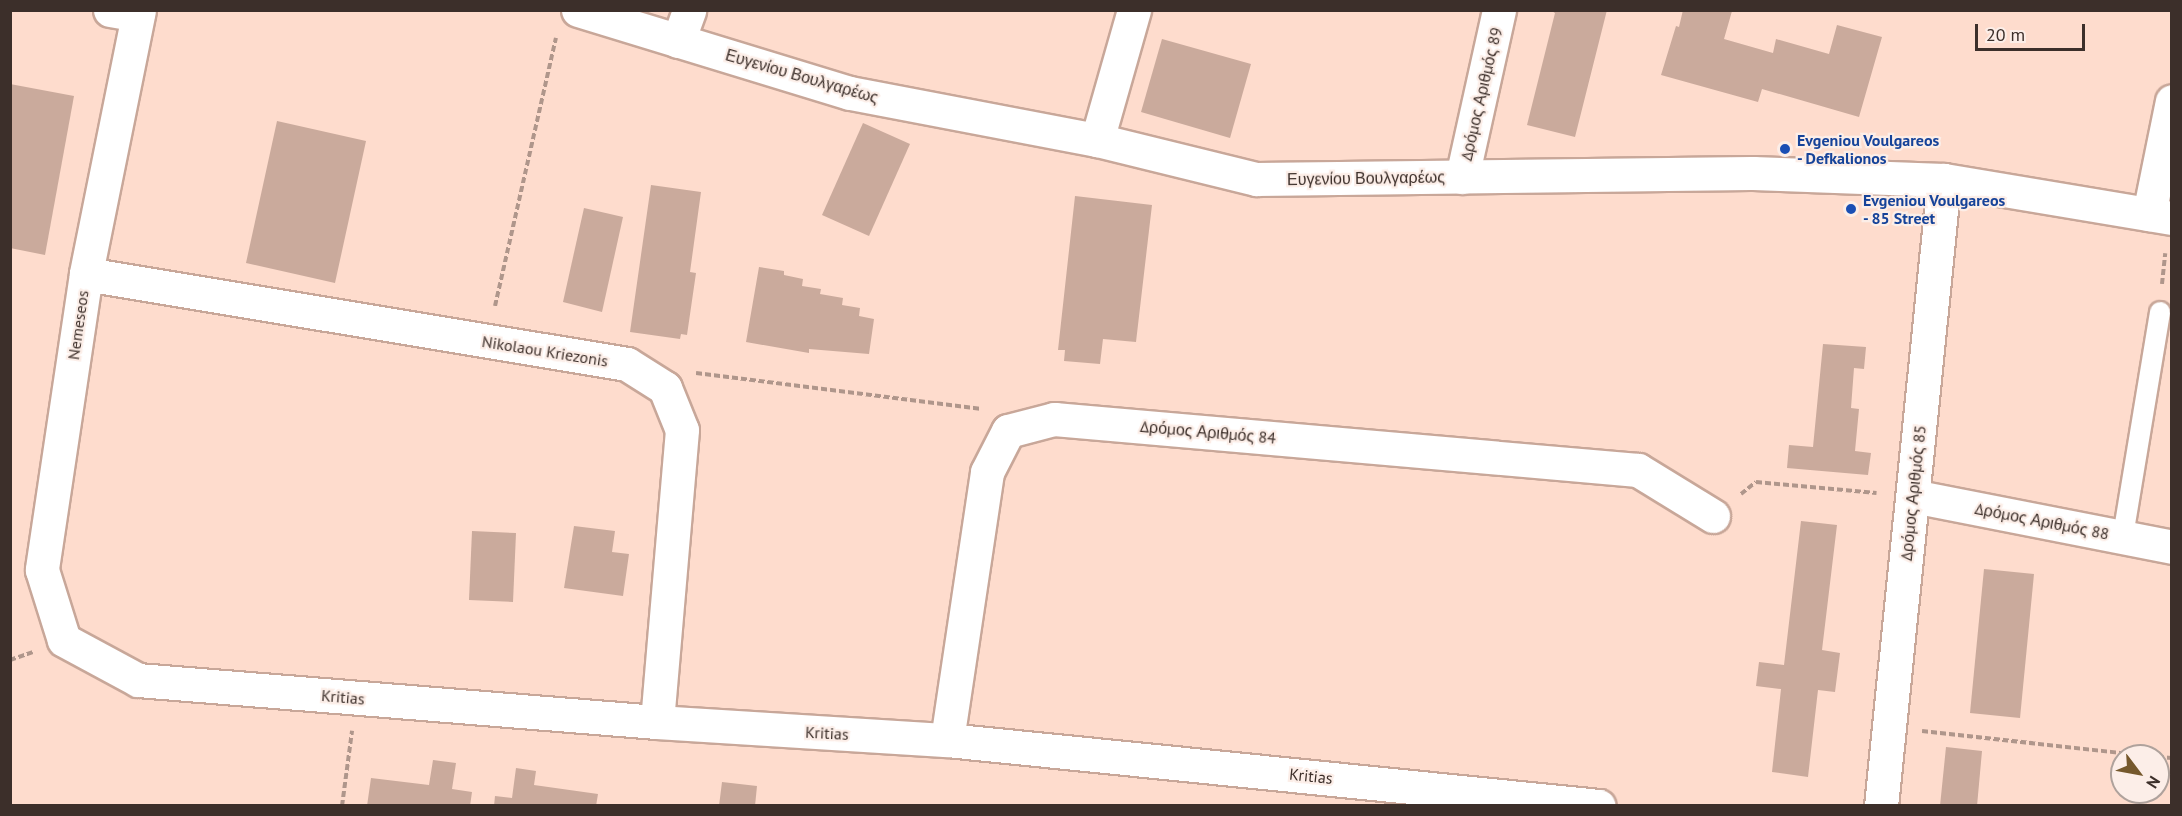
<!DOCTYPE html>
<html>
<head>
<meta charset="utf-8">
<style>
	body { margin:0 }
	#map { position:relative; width:2182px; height:816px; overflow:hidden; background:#fedccd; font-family:"PT Sans",sans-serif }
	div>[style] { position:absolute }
	.building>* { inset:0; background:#caaa9c }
	.path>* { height:4px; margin-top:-2px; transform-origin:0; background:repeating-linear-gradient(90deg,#af968b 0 6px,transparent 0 9px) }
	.roads { filter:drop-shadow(2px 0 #c8a799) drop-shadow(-2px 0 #c8a799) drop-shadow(0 2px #c8a799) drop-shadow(0 -2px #c8a799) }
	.service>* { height:20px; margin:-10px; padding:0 10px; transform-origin:10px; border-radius:10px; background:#fff }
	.minor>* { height:33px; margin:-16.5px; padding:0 16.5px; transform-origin:16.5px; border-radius:16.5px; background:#fff }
	.dots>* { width:16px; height:16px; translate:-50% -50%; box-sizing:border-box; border:3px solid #fceee8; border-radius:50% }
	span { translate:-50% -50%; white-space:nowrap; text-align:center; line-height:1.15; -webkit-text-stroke:4.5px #fceee8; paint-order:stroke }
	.street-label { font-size:16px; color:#3c2f2a }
	.transit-label { font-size:16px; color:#164399; font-weight:700 }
	.left { translate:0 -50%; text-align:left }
	.frame { position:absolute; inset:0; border:12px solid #3c2f2a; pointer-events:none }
	.north { position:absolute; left:2110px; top:744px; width:60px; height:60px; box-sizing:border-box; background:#fceee8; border:2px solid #afa29c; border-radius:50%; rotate:122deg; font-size:16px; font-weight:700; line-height:24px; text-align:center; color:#3c2f2a }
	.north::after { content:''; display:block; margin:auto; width:21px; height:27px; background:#75582c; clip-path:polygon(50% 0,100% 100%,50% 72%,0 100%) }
	.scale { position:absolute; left:1975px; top:24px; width:110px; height:27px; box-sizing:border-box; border:3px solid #3c2f2a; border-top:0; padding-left:8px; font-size:18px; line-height:21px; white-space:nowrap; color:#3c2f2a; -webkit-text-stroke:4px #fceee8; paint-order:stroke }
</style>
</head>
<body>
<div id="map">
	<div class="building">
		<div style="clip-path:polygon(1550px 10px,1607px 10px,1575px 137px,1527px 125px,1555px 13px)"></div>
		<div style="clip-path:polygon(1683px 10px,1732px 11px,1724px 39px,1773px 53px,1776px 39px,1829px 54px,1837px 25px,1882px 37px,1859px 117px,1762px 89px,1758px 102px,1661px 75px,1676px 26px,1679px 27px)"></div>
		<div style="clip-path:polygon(1162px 39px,1251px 64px,1230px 138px,1141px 112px)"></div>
		<div style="clip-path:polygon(10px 84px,74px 96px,45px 255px,10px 248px)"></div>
		<div style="clip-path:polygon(277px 121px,366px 141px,335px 283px,246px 263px)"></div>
		<div style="clip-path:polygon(863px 123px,910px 144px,869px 236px,822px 215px)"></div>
		<div style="clip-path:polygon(651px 185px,701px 192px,690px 272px,696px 273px,687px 335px,681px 334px,680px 339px,630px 332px)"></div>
		<div style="clip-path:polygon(1075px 196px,1152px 205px,1136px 342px,1103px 339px,1100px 364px,1064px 361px,1065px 350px,1058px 350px)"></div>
		<div style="clip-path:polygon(584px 208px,623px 217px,602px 312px,563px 302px)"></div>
		<div style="clip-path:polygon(759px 267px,784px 271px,784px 275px,803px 279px,802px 286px,821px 289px,820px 294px,843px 298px,842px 305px,860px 308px,859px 316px,874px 319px,869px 354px,809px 349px,809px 353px,746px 342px)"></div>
		<div style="clip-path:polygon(1823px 344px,1866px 347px,1864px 369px,1854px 368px,1851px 408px,1859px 409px,1855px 451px,1871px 453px,1868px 475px,1787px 468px,1789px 445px,1813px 447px)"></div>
		<div style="clip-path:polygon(1801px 521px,1837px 525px,1822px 650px,1840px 653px,1835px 692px,1818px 690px,1808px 777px,1772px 772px,1781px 689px,1756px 686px,1759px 662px,1784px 665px)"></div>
		<div style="clip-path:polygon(574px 526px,615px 531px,612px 552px,629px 554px,623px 596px,564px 588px)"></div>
		<div style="clip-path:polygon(472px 531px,516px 533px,513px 602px,469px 600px)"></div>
		<div style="clip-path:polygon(1984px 569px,2034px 574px,2020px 718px,1970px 713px)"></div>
		<div style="clip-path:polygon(1946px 747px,1982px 751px,1977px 806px,1940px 806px)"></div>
		<div style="clip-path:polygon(433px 760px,456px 763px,452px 789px,472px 792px,470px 806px,367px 806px,371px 778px,429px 785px)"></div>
		<div style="clip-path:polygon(516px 768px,536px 771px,534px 785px,598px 794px,596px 806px,494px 806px,495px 796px,512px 798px)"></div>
		<div style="clip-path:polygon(722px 782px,757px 786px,755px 806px,719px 806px)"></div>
	</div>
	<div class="path">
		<div style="left:2162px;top:284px;width:31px;rotate:-84deg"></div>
		<div style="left:495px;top:306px;width:275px;rotate:-77.2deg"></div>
		<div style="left:696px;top:373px;width:286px;rotate:7.2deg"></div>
		<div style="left:1741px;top:494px;width:19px;rotate:-39deg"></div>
		<div style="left:1756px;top:482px;width:121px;rotate:5.2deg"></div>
		<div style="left:10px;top:660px;width:24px;rotate:-19deg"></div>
		<div style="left:1922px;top:731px;width:229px;rotate:6.3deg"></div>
		<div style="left:2158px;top:757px;width:14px;rotate:4deg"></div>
		<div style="left:342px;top:806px;width:76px;rotate:-82.4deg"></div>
	</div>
	<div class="roads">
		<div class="service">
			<div style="left:2123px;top:536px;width:227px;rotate:-80.6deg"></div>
		</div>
		<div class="minor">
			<div style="left:110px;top:10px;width:28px;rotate:10deg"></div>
			<div style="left:139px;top:10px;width:269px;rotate:101.4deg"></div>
			<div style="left:86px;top:274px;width:299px;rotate:98.5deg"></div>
			<div style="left:42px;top:570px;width:73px;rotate:72.6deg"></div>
			<div style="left:64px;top:640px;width:84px;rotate:28.4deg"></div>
			<div style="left:138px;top:680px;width:521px;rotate:4.63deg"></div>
			<div style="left:657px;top:722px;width:291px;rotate:3.6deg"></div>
			<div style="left:947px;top:740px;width:655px;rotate:5.78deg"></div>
			<div style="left:578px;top:10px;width:284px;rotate:17deg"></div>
			<div style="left:850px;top:93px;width:251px;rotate:10.8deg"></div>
			<div style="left:1097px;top:140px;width:164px;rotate:13.8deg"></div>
			<div style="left:1256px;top:179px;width:497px;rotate:-0.7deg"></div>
			<div style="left:1753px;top:173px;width:191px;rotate:2.1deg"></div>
			<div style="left:1944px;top:180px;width:231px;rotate:9.5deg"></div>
			<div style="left:678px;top:41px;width:33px;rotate:-70deg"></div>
			<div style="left:1097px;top:140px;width:135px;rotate:-74.1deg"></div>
			<div style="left:1462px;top:177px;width:171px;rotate:-77.5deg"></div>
			<div style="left:2149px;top:214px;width:115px;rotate:-78.5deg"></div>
			<div style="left:86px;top:274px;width:548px;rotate:9.45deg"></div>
			<div style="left:627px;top:364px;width:45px;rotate:32.3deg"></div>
			<div style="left:665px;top:388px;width:45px;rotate:68deg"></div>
			<div style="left:682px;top:430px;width:293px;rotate:94.9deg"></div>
			<div style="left:1913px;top:496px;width:264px;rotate:11.1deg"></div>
			<div style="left:947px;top:740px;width:271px;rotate:-81.5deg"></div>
			<div style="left:987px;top:472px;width:46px;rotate:-62.9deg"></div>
			<div style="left:1008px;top:431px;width:48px;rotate:-14.6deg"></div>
			<div style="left:1054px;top:419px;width:586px;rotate:4.99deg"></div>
			<div style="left:1638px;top:470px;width:88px;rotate:31.5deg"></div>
			<div style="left:1881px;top:806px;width:629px;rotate:-84.25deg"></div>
		</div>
	</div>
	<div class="dots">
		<div style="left:1785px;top:149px;background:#1a4fb4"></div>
		<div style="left:1851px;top:209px;background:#1a4fb4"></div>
	</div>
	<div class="street-label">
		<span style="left:802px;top:76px;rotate:16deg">Ευγενίου Βουλγαρέως</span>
		<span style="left:1481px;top:94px;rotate:-77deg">Δρόμος Αριθμός 89</span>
		<span style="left:1366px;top:178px;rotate:-1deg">Ευγενίου Βουλγαρέως</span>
		<span style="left:78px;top:325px;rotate:-82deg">Nemeseos</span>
		<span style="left:545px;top:351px;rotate:9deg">Nikolaou Kriezonis</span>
		<span style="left:1208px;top:432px;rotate:5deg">Δρόμος Αριθμός 84</span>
		<span style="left:1913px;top:493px;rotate:-84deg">Δρόμος Αριθμός 85</span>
		<span style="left:2042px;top:521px;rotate:11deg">Δρόμος Αριθμός 88</span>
		<span style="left:343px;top:697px;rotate:5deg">Kritias</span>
		<span style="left:827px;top:733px;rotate:3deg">Kritias</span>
		<span style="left:1311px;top:776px;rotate:6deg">Kritias</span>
	</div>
	<div class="transit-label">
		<span class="left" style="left:1797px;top:149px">Evgeniou Voulgareos<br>- Defkalionos</span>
		<span class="left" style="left:1863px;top:209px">Evgeniou Voulgareos<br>- 85 Street</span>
	</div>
	<div class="frame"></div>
	<div class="north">N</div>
	<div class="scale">20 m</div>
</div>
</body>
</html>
